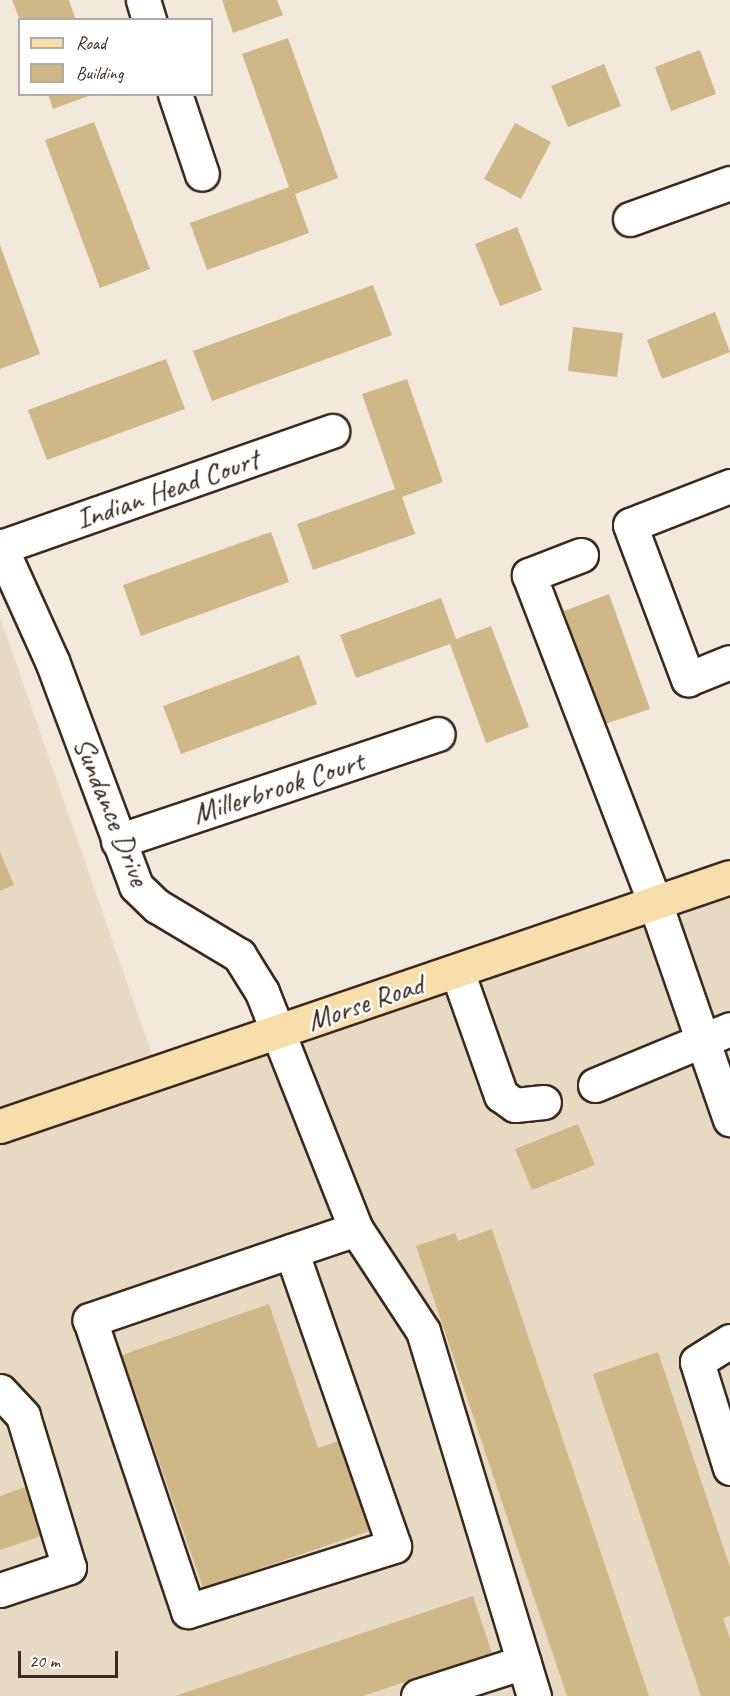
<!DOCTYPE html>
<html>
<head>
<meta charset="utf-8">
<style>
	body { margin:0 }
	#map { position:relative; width:730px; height:1696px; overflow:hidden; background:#f1e9db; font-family:Caveat,sans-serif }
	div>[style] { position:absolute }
	.built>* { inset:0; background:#e7dac2 }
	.building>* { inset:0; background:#d0b787 }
	.roads { filter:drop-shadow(2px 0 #3b2a1e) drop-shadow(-2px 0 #3b2a1e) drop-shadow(0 2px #3b2a1e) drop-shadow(0 -2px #3b2a1e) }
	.minor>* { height:33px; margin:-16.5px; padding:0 16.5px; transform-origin:16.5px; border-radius:16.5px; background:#fff }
	.major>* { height:33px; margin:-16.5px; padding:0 16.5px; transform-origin:16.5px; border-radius:16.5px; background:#f8deab }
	span { translate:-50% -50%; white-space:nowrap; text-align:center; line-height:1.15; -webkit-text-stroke:5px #fff; paint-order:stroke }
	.street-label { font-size:30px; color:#3b2a1e }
	.legend { position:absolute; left:18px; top:18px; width:195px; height:78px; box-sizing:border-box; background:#fff; border:2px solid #b1aaa5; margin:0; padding:8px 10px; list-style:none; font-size:18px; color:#3b2a1e }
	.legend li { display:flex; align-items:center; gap:12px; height:30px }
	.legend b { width:30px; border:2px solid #b1aaa5 }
	.scale { position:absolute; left:18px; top:1651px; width:100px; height:27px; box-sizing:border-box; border:3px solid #3b2a1e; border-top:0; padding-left:8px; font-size:18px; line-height:21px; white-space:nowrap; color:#3b2a1e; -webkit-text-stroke:4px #fff; paint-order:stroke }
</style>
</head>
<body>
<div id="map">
	<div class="built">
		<div style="clip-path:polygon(0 617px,159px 1075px,730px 881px,730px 1696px,0 1696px)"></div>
	</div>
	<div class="building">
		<div style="clip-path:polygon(12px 0,69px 0,76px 20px,20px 20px)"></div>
		<div style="clip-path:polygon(222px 0,277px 0,283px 15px,233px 33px)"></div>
		<div style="clip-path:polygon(288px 38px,338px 178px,295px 194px,309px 233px,207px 270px,190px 223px,289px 187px,242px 54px)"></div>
		<div style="clip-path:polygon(700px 50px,716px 94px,671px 111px,655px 67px)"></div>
		<div style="clip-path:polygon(604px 64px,621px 106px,568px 127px,551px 86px)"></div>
		<div style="clip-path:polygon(48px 94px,91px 94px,91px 95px,53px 109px)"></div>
		<div style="clip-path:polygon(94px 122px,150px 269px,100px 288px,45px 140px)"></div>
		<div style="clip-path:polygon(515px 123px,551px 142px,521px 199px,484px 179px)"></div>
		<div style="clip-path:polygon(517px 227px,542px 290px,500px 306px,475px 244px)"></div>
		<div style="clip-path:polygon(0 245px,40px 354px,0 369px)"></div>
		<div style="clip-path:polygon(373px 285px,392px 335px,212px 401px,193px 351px)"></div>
		<div style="clip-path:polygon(715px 312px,730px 352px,662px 379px,647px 340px)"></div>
		<div style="clip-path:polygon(573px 327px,623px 333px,617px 377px,568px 371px)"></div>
		<div style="clip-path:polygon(166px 359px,185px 409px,47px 460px,28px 410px)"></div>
		<div style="clip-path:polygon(407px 379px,443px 482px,402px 497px,415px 534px,313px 570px,297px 524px,395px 489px,362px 394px)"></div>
		<div style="clip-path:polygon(271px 532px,289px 582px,141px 636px,123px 585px)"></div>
		<div style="clip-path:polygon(609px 594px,650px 709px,605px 724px,564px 611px)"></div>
		<div style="clip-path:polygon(441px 598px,456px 639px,491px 626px,529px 727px,486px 743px,450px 644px,356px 678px,340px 635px)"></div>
		<div style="clip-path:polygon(299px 655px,317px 704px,181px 754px,163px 706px)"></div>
		<div style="clip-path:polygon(0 852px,14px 885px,0 891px)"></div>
		<div style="clip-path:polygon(578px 1124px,595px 1165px,532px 1190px,515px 1149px)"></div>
		<div style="clip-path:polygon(492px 1229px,649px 1696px,567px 1696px,416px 1246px,455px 1233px,458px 1241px)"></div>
		<div style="clip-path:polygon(269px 1304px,318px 1448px,341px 1440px,372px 1530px,203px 1588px,122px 1355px)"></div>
		<div style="clip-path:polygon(658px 1352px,730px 1567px,730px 1616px,723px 1618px,730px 1639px,730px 1696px,701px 1696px,593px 1374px)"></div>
		<div style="clip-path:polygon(37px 1483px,53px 1532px,0 1550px,0 1496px)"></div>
		<div style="clip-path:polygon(473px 1596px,492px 1653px,363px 1696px,175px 1696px)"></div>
	</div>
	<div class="roads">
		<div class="minor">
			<div style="left:143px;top:0;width:21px;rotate:73deg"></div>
			<div style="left:175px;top:94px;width:84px;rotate:71.4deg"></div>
			<div style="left:630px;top:219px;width:106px;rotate:-19.8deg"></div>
			<div style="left:730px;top:486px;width:107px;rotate:158.7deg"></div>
			<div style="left:630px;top:525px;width:165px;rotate:69.4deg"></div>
			<div style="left:688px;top:679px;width:45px;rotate:-22deg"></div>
			<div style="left:0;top:546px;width:126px;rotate:65.7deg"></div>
			<div style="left:52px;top:661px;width:240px;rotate:69.5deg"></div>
			<div style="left:136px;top:886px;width:29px;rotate:44deg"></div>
			<div style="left:157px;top:906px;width:96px;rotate:30.9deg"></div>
			<div style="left:239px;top:955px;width:44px;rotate:58.1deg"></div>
			<div style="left:262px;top:992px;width:255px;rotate:68.4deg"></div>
			<div style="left:356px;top:1229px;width:69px;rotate:161.3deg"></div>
			<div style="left:291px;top:1251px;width:213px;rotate:161.1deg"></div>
			<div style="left:90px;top:1320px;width:307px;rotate:71.4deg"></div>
			<div style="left:188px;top:1611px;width:216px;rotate:-17.5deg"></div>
			<div style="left:394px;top:1546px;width:312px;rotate:-109.2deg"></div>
			<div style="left:1px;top:547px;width:351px;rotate:-19.3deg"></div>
			<div style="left:581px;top:555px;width:56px;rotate:159deg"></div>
			<div style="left:529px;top:575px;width:351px;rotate:69deg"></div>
			<div style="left:655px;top:903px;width:229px;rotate:70.9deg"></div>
			<div style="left:118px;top:841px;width:337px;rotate:-18.5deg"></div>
			<div style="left:457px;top:971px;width:132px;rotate:70.5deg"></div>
			<div style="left:501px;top:1095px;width:17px;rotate:36deg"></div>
			<div style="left:515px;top:1105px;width:29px;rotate:-6deg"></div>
			<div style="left:595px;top:1085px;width:146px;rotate:-22.5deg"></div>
			<div style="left:356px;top:1229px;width:122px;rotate:56.7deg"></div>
			<div style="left:423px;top:1331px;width:382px;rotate:73.1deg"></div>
			<div style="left:730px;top:1341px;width:39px;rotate:148deg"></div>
			<div style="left:697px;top:1362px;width:111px;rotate:72.7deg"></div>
			<div style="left:0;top:1391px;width:34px;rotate:47deg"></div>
			<div style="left:23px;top:1416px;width:158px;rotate:73.1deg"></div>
			<div style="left:69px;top:1567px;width:73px;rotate:161.6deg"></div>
			<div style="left:418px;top:1696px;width:111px;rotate:-17.8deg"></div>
		</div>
		<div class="major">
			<div style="left:0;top:1126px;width:771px;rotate:-18.83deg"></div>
		</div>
	</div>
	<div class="street-label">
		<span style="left:167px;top:489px;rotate:-19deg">Indian Head Court</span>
		<span style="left:278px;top:787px;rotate:-18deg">Millerbrook Court</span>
		<span style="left:112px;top:811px;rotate:68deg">Sundance Drive</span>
		<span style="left:365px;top:1002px;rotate:-19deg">Morse Road</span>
	</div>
	<ul class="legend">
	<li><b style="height:8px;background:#f8deab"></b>Road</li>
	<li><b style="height:16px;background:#d0b787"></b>Building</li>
	</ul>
	<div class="scale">20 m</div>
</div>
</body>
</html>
